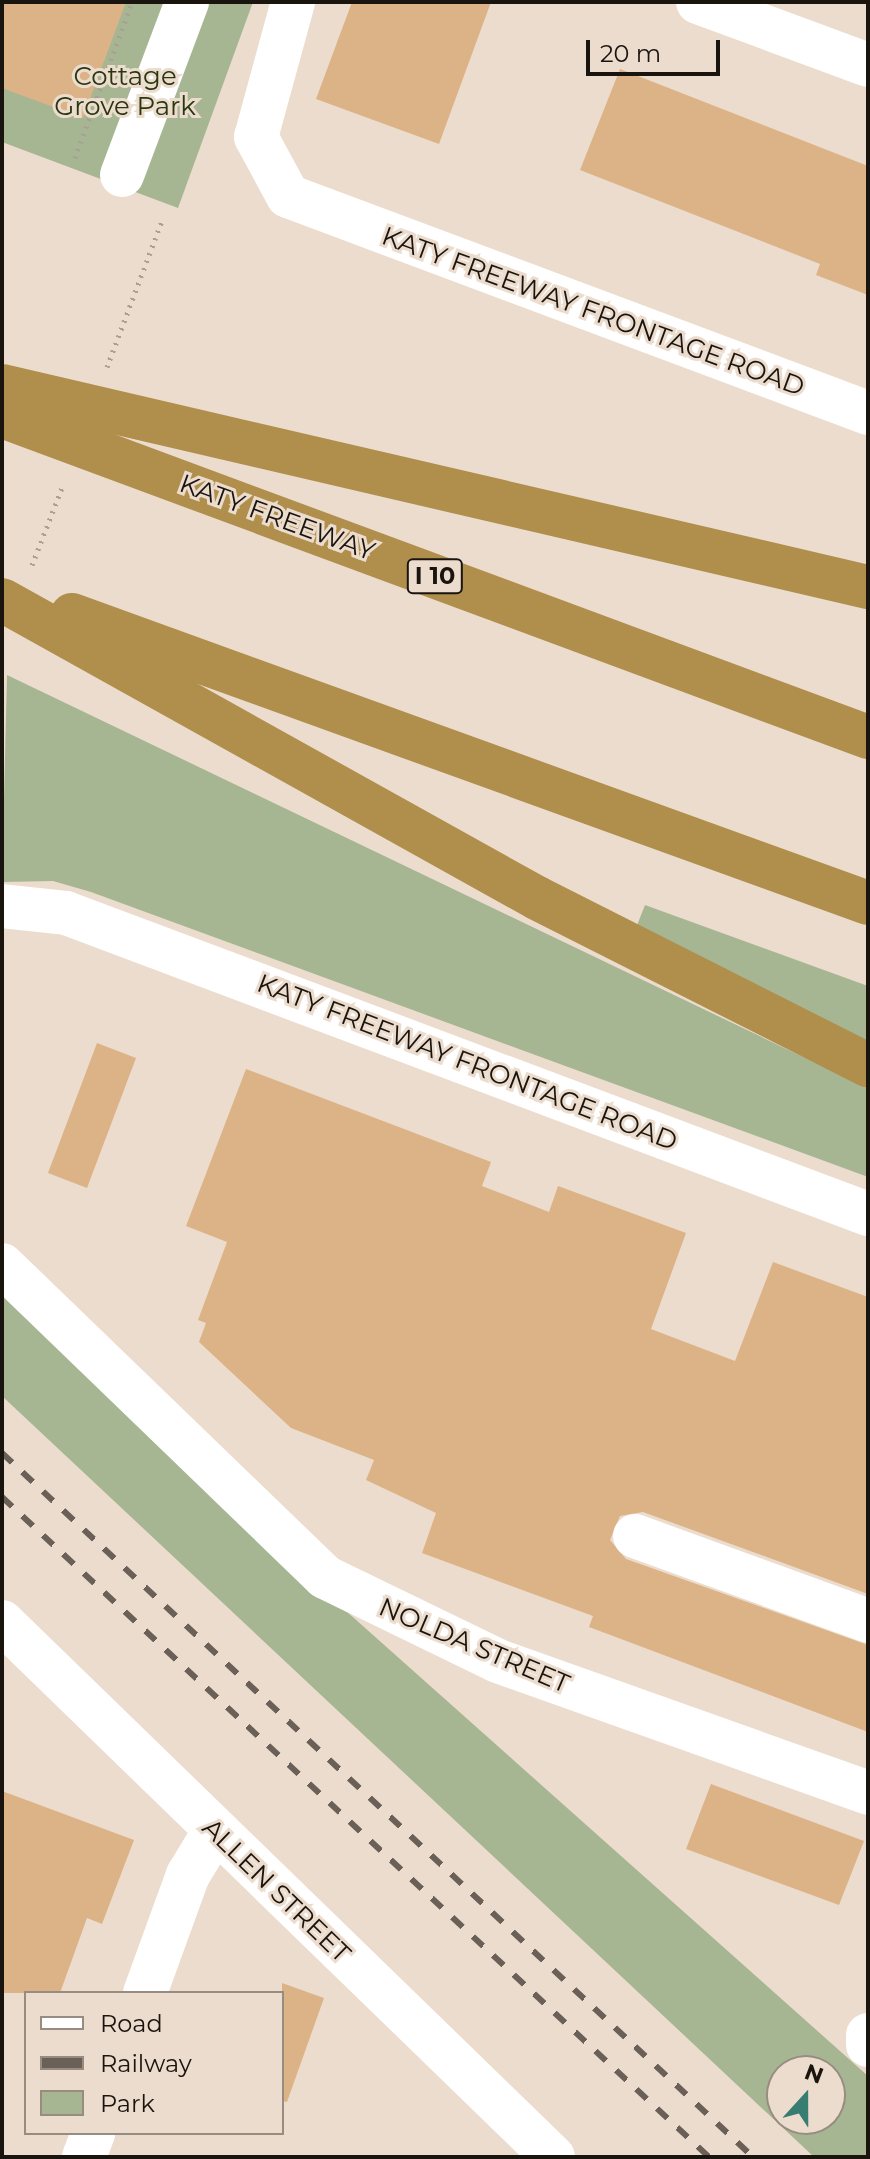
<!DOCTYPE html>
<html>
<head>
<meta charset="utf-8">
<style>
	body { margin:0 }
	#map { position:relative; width:870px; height:2159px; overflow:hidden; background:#ecdccd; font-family:Montserrat,sans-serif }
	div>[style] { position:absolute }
	.green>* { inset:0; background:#a7b692 }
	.building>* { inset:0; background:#dcb387 }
	.path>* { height:5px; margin-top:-2.5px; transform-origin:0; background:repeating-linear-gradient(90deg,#ab9e93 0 2px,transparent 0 8px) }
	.minor>* { height:44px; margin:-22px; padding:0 22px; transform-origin:22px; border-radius:22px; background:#fff }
	.highway>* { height:44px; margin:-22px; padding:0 22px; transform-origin:22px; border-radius:22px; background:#b08e4c }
	.rail>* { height:6px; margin-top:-3px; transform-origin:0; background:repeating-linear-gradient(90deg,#6a6057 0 14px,transparent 0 28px) }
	span { translate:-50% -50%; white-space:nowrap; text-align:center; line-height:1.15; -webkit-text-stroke:6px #ecdccd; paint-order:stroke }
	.shield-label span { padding:2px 6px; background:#ecdccd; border:2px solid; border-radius:6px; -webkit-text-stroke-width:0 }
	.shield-label { font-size:24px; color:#1a140f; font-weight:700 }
	.park-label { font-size:26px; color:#293710 }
	.street-label { font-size:26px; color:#1a140f }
	.frame { position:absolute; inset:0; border:4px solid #1a140f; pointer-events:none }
	.legend { position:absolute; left:24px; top:1991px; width:260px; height:144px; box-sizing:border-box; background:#ecdccd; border:2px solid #988c81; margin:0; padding:10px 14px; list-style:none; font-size:24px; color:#1a140f }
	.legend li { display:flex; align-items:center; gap:16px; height:40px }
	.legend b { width:40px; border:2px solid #988c81 }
	.north { position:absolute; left:766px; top:2055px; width:80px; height:80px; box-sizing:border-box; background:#ecdccd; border:2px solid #988c81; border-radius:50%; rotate:21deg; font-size:22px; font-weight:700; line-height:32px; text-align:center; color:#1a140f }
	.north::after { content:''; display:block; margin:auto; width:28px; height:36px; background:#387d72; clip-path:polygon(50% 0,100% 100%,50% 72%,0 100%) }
	.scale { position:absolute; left:586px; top:40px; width:134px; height:36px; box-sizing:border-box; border:4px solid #1a140f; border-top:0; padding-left:10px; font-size:24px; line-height:28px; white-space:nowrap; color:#1a140f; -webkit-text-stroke:6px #ecdccd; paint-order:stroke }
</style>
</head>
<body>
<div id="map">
	<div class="green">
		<div style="clip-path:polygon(2px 2px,253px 2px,178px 208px,2px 142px)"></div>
		<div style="clip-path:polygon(7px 675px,868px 1088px,868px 1177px,91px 892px,53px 881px,2px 882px)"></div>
		<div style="clip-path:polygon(645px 905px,868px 986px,868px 1049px,634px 933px)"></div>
		<div style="clip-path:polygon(evenodd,2px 1288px,327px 1594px,868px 2076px,868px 2157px,814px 2157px,2px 1396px,2px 1288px,782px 2071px,830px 2071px,830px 2119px,782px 2119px,782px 2071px)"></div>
	</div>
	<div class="building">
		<div style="clip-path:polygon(2px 2px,126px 2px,83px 118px,2px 88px)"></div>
		<div style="clip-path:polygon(352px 2px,491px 2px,439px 144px,316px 99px)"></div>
		<div style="clip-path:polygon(620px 69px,868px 166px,868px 295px,816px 275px,820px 264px,580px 170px)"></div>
		<div style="clip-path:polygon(97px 1043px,136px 1058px,87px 1188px,48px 1173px)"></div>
		<div style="clip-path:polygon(246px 1069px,491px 1162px,482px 1186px,549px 1212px,558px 1186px,686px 1233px,651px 1329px,735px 1361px,773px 1262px,868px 1297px,868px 1594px,643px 1512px,620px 1516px,610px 1540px,626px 1559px,868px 1645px,868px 1732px,589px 1627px,593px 1616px,422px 1553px,436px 1513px,366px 1480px,374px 1460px,291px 1428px,199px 1342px,206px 1323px,198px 1320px,227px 1242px,186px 1226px)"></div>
		<div style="clip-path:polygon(711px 1784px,864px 1841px,839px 1905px,686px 1849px)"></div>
		<div style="clip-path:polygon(2px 1791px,134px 1840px,102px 1924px,87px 1918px,60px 1993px,2px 1993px)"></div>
		<div style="clip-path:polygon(282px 1983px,324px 1998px,287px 2102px,282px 2101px)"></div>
	</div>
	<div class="path">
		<div style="left:75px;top:158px;width:166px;rotate:-69.9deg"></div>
		<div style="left:107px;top:367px;width:159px;rotate:-69.4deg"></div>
		<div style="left:32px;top:565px;width:86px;rotate:-68.8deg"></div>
	</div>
	<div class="minor">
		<div style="left:293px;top:2px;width:140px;rotate:105.3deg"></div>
		<div style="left:256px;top:137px;width:67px;rotate:61.5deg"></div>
		<div style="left:288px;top:196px;width:619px;rotate:20.51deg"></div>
		<div style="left:698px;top:2px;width:181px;rotate:20.3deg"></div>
		<div style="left:122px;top:175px;width:185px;rotate:-69.4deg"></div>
		<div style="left:2px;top:906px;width:64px;rotate:6.2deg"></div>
		<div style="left:66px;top:913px;width:857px;rotate:20.57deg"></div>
		<div style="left:2px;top:1265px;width:449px;rotate:44deg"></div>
		<div style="left:325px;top:1577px;width:192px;rotate:25.9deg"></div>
		<div style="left:498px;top:1661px;width:393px;rotate:19.6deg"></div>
		<div style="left:635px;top:1536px;width:248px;rotate:20deg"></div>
		<div style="left:2px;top:1622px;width:768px;rotate:44.16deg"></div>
		<div style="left:145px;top:1993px;width:126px;rotate:-70deg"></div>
		<div style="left:188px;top:1875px;width:50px;rotate:-58.8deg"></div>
		<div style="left:868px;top:2035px;width:10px;rotate:90deg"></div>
		<div style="left:84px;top:2157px;width:26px;rotate:-69deg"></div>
	</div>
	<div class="highway">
		<div style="left:2px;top:386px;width:889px;rotate:13.07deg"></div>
		<div style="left:2px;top:416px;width:924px;rotate:20.34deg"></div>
		<div style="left:2px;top:600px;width:612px;rotate:29.12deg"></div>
		<div style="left:537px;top:898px;width:371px;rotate:26.8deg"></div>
		<div style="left:72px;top:615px;width:846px;rotate:19.89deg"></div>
	</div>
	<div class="rail">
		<div style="left:2px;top:1453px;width:1029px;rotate:43.15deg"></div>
		<div style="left:2px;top:1497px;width:967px;rotate:43.03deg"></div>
	</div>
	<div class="shield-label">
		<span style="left:435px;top:576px">I 10</span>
	</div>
	<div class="park-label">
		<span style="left:125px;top:92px">Cottage<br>Grove Park</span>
	</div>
	<div class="street-label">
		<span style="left:593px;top:312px;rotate:20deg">KATY FREEWAY FRONTAGE ROAD</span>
		<span style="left:277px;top:518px;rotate:20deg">KATY FREEWAY</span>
		<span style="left:467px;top:1063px;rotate:21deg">KATY FREEWAY FRONTAGE ROAD</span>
		<span style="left:474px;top:1646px;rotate:23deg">NOLDA STREET</span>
		<span style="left:276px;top:1891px;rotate:44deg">ALLEN STREET</span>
	</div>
	<div class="frame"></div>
	<ul class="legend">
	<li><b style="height:10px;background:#fff"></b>Road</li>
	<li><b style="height:10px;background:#6a6057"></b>Railway</li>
	<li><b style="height:22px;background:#a7b692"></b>Park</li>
	</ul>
	<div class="north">N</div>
	<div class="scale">20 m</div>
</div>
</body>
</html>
